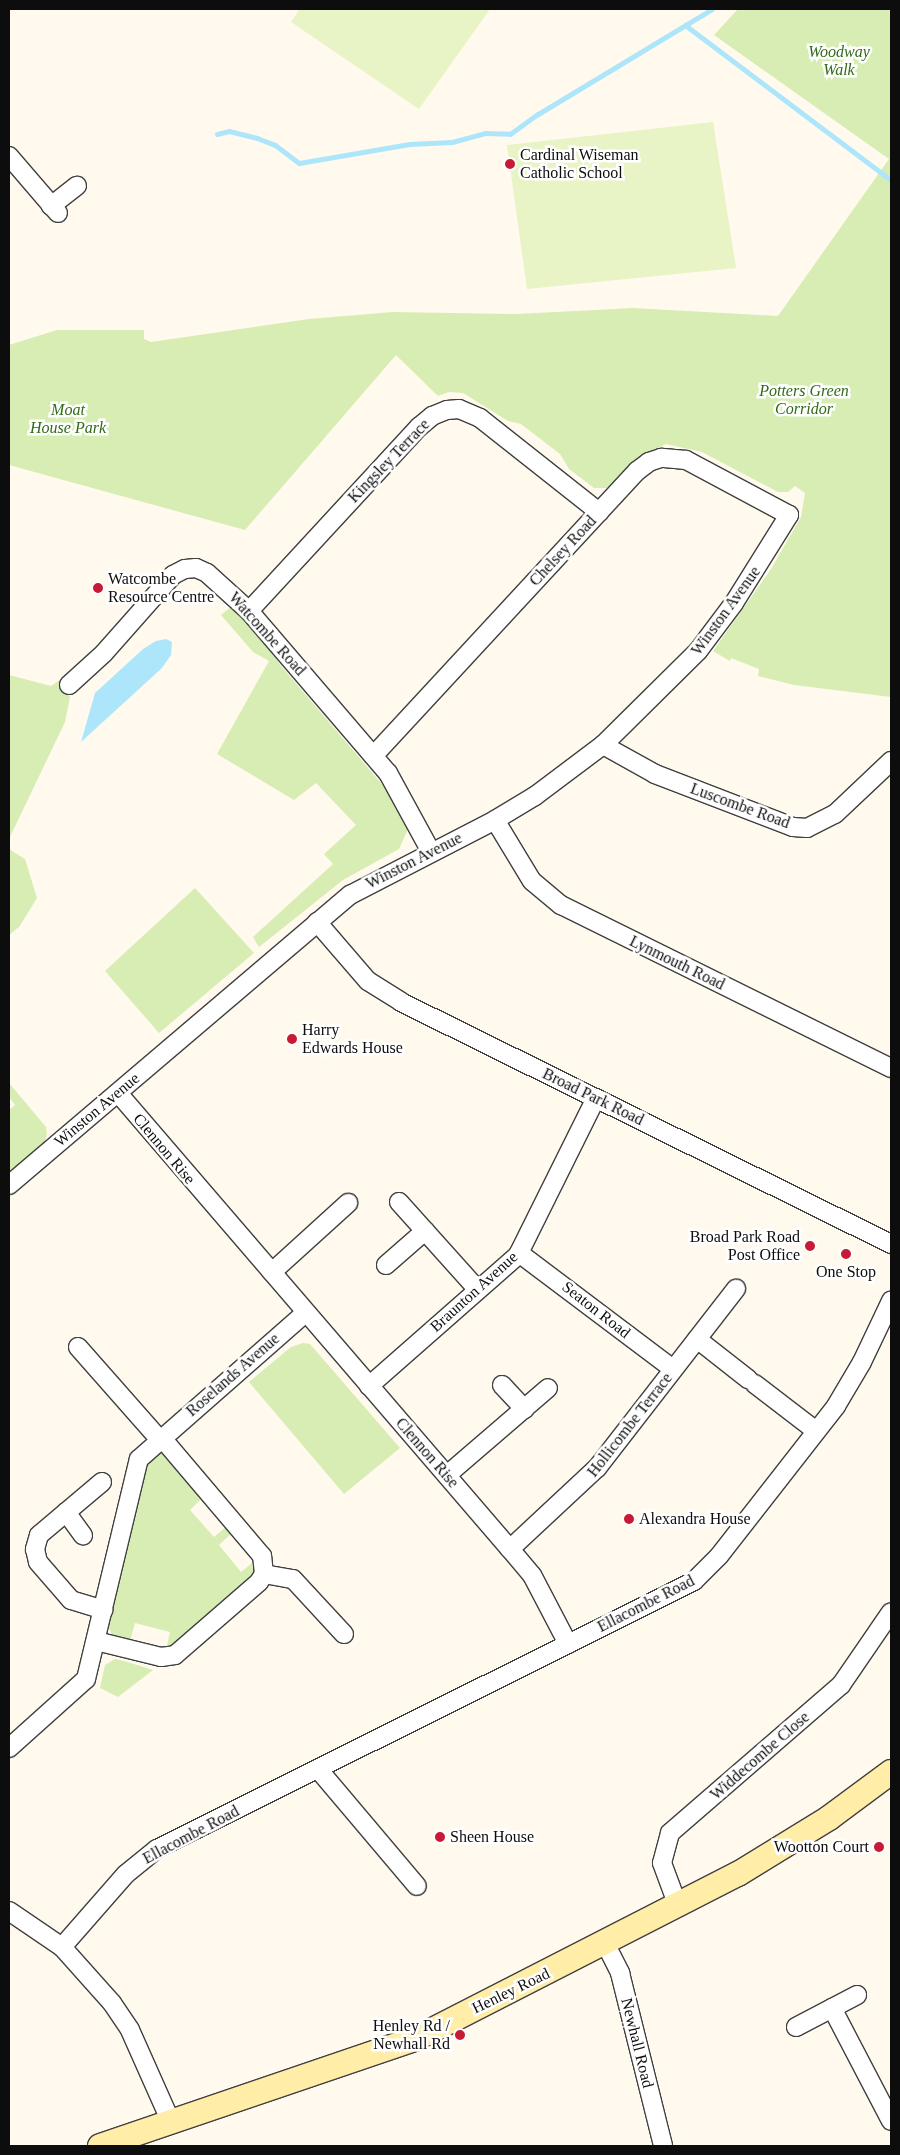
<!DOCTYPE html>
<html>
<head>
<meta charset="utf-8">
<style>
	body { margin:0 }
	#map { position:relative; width:900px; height:2155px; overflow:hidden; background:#fffaed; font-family:"Times New Roman",serif }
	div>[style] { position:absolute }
	.green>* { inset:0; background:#d7edb3 }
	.pitch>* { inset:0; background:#e8f3c6 }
	.water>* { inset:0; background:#ade6fb }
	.stream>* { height:5px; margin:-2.5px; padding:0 2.5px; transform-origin:2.5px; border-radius:2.5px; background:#ade6fb }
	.roads { filter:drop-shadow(1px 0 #404040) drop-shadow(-1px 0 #404040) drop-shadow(0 1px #404040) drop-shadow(0 -1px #404040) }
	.minor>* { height:18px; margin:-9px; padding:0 9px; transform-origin:9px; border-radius:9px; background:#fff }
	.secondary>* { height:24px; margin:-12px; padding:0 12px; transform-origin:12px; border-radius:12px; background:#ffeda8 }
	.dots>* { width:14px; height:14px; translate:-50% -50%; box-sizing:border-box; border:2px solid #fff; border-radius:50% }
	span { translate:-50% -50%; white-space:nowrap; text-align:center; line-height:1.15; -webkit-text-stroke:5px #fff; paint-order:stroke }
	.park-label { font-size:16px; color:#316a18; font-style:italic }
	.poi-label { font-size:16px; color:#0d0d0d }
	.left { translate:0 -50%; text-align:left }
	.right { translate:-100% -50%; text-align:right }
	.street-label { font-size:16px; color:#0d0d0d }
	.frame { position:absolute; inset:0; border:10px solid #0d0d0d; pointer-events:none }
</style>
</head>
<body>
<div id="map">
	<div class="green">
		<div style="clip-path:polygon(738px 9px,891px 9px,891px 697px,794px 685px,758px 676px,759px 669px,731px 658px,730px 661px,713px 651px,771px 569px,801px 517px,805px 493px,795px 486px,788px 492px,778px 492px,702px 452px,666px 444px,636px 459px,607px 488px,594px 488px,569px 469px,560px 454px,521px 424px,508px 421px,463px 393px,449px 392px,438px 396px,396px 355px,245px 530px,9px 465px,9px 345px,57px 330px,144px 330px,144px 339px,151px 342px,309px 319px,393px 312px,517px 314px,633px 308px,778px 316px,889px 159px,714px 35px)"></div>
		<div style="clip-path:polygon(233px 605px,240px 609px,282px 667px,392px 796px,408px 829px,399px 849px,343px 880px,259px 947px,253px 937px,333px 864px,324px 854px,356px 825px,316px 783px,294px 800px,217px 754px,269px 661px,253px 652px,221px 615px)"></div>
		<div style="clip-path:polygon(9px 675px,51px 686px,60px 680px,70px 697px,65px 722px,9px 839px)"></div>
		<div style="clip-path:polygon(9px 849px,25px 859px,37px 898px,19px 927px,9px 935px)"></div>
		<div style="clip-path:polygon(195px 888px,254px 953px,159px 1033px,105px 971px)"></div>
		<div style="clip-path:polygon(9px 1083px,46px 1127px,47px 1134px,45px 1141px,9px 1173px,9px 1110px,15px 1105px,9px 1097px)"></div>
		<div style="clip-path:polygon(303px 1343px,310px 1344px,400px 1448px,344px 1494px,249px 1382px,291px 1347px)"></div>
		<div style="clip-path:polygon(161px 1452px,203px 1497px,190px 1510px,214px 1537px,228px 1525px,233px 1532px,219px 1545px,241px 1572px,257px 1559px,258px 1574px,174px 1649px,166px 1650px,170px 1632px,135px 1623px,130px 1641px,112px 1635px,108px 1625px,145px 1465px,150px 1455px)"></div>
		<div style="clip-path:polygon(115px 1659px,124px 1661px,153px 1670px,118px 1697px,100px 1688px,105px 1665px)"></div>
	</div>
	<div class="pitch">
		<div style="clip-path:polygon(300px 9px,490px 9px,419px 109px,291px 22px)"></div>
		<div style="clip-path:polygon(713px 122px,736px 268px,527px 289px,507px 145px)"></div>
	</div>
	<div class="water">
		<div style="clip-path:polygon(166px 639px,172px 642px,171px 655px,162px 668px,81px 742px,95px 693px,143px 649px,156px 641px)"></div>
	</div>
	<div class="stream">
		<div style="left:685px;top:25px;width:258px;rotate:37deg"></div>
		<div style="left:217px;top:134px;width:12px;rotate:-14deg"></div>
		<div style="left:229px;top:131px;width:29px;rotate:14deg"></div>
		<div style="left:257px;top:138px;width:19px;rotate:21deg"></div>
		<div style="left:275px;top:145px;width:30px;rotate:37deg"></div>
		<div style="left:299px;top:163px;width:112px;rotate:-9.8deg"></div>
		<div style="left:409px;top:144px;width:43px;rotate:-2.7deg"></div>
		<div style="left:452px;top:142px;width:34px;rotate:-15deg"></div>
		<div style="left:485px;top:133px;width:25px;rotate:2deg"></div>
		<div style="left:510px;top:134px;width:34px;rotate:-36deg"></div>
		<div style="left:538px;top:114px;width:203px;rotate:-31.1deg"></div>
	</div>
	<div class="roads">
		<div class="minor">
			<div style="left:9px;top:156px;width:75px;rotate:49.3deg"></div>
			<div style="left:51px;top:206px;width:33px;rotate:-38deg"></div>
			<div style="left:249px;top:611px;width:251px;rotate:-47.3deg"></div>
			<div style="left:419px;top:427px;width:17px;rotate:-40deg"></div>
			<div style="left:432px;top:416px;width:16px;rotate:-22deg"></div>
			<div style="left:447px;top:410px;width:12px;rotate:-5deg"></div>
			<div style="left:459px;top:409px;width:23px;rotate:23deg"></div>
			<div style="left:480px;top:418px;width:152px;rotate:38.3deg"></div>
			<div style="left:69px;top:685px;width:47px;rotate:-42.4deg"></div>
			<div style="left:104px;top:653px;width:104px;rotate:-48.5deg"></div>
			<div style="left:173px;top:575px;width:13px;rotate:-27deg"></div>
			<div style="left:185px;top:569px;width:11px;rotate:-5deg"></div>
			<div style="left:196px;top:568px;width:12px;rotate:24deg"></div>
			<div style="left:207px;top:573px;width:57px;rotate:42.1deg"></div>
			<div style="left:249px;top:611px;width:213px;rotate:49.4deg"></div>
			<div style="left:388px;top:773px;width:90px;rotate:61.4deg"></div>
			<div style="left:603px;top:745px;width:60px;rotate:29.1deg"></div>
			<div style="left:655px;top:774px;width:148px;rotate:21deg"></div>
			<div style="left:793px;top:827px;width:14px;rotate:4deg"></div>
			<div style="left:807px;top:828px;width:31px;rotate:-27deg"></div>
			<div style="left:835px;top:814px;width:77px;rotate:-43.4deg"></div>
			<div style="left:495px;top:820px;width:71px;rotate:58.8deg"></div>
			<div style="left:532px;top:881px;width:38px;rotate:40deg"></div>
			<div style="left:561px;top:905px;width:368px;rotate:26.3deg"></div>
			<div style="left:317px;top:922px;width:78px;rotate:49.2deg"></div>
			<div style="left:368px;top:981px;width:39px;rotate:32deg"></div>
			<div style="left:401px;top:1002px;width:547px;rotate:26.28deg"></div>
			<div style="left:118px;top:1093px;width:601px;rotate:49.32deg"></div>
			<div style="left:510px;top:1549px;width:34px;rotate:50deg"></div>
			<div style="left:532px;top:1575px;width:78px;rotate:62.4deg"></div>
			<div style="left:9px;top:1185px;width:448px;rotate:-40.4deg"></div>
			<div style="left:350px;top:895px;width:163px;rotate:-27.3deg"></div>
			<div style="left:495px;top:820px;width:47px;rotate:-31deg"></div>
			<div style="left:535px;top:796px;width:85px;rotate:-36.9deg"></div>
			<div style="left:603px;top:745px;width:134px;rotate:-44.7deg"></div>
			<div style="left:698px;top:651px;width:60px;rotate:-53.1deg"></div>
			<div style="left:734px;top:603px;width:104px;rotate:-58deg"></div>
			<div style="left:789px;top:515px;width:117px;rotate:-151.9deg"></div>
			<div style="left:686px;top:460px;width:25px;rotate:-175deg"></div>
			<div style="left:661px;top:458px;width:13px;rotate:162deg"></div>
			<div style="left:649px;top:462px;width:15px;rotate:143deg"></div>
			<div style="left:637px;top:471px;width:388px;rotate:132.8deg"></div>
			<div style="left:399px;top:1202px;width:118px;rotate:48.1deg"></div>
			<div style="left:519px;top:1253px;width:193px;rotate:37deg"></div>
			<div style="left:386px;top:1265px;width:52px;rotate:-41.1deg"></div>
			<div style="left:272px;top:1272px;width:103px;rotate:-42.2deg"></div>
			<div style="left:697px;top:1339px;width:65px;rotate:38.1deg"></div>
			<div style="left:78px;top:1347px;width:123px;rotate:48.6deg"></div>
			<div style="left:755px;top:1384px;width:77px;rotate:37.6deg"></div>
			<div style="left:502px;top:1385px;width:33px;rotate:47deg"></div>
			<div style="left:369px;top:1386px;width:198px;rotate:-41.3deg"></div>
			<div style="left:518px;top:1255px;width:175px;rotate:-63.6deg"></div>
			<div style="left:447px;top:1475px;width:133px;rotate:-40.7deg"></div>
			<div style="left:102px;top:1482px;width:82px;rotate:139.9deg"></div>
			<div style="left:39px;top:1535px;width:15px;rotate:106deg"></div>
			<div style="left:35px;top:1549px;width:13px;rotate:77deg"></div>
			<div style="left:38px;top:1562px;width:50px;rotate:49deg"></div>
			<div style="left:71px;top:1600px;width:34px;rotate:17deg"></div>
			<div style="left:66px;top:1512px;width:29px;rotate:54deg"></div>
			<div style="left:510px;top:1549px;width:119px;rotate:-43deg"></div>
			<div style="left:597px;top:1468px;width:227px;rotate:-52.2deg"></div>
			<div style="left:264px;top:1574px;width:29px;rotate:10deg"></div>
			<div style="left:293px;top:1579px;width:75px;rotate:47.2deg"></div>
			<div style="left:96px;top:1641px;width:67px;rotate:13.8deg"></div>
			<div style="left:161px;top:1657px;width:14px;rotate:-8deg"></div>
			<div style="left:175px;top:1655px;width:111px;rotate:-41deg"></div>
			<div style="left:259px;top:1582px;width:9px;rotate:-58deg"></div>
			<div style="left:264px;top:1574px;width:18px;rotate:-96deg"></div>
			<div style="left:262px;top:1556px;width:156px;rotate:-130.3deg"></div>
			<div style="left:9px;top:1748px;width:103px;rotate:-41.9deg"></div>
			<div style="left:86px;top:1679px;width:226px;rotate:-76.5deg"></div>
			<div style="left:139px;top:1459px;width:221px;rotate:-41.3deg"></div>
			<div style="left:318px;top:1769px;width:153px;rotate:49.8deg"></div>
			<div style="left:678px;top:1906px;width:46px;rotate:-110.4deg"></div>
			<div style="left:662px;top:1863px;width:31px;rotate:-75deg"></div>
			<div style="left:670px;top:1833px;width:226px;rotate:-40.9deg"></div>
			<div style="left:841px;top:1685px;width:88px;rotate:-55.6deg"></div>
			<div style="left:9px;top:1911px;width:64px;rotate:34.2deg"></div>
			<div style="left:62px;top:1947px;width:75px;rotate:48.2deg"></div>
			<div style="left:112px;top:2003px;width:32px;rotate:56deg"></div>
			<div style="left:130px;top:2030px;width:98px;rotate:66deg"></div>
			<div style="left:605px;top:1943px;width:34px;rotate:63deg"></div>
			<div style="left:620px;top:1973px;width:178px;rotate:76deg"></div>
			<div style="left:62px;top:1947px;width:97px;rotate:-48.8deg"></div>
			<div style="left:126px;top:1874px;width:40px;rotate:-39deg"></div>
			<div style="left:157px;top:1849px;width:600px;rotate:-26.52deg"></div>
			<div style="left:694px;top:1581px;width:35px;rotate:-45deg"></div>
			<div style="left:719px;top:1556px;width:190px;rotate:-52deg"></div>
			<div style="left:836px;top:1406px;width:51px;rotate:-59.4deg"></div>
			<div style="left:862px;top:1362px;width:68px;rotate:-64.6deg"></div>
			<div style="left:832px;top:2008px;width:127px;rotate:62.4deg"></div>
			<div style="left:796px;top:2027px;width:69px;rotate:-27.7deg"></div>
		</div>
		<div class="secondary">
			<div style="left:100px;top:2146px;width:335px;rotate:-18.8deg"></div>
			<div style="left:417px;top:2038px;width:360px;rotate:-27.1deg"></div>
			<div style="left:738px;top:1874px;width:107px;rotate:-31.6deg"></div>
			<div style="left:829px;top:1818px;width:77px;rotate:-36.6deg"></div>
		</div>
	</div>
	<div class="dots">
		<div style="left:510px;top:164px;background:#c81a34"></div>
		<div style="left:98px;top:588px;background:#c81a34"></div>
		<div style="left:292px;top:1039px;background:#c81a34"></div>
		<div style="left:810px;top:1246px;background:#c81a34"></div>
		<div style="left:846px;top:1254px;background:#c81a34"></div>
		<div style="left:629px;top:1519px;background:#c81a34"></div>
		<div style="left:440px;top:1837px;background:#c81a34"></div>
		<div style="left:879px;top:1847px;background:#c81a34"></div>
		<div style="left:460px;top:2035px;background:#c81a34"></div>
	</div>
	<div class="park-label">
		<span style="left:839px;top:61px">Woodway<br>Walk</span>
		<span style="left:804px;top:400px">Potters Green<br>Corridor</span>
		<span style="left:68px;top:419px">Moat<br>House Park</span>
	</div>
	<div class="poi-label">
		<span class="left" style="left:520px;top:164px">Cardinal Wiseman<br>Catholic School</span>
		<span class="left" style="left:108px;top:588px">Watcombe<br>Resource Centre</span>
		<span class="left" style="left:302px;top:1039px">Harry<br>Edwards House</span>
		<span class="right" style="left:800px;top:1246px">Broad Park Road<br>Post Office</span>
		<span style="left:846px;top:1272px">One Stop</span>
		<span class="left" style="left:639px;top:1519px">Alexandra House</span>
		<span class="left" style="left:450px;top:1837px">Sheen House</span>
		<span class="right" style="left:869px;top:1847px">Wootton Court</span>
		<span class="right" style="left:450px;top:2035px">Henley Rd /<br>Newhall Rd</span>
	</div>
	<div class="street-label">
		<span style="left:389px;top:461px;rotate:-46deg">Kingsley Terrace</span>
		<span style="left:563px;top:551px;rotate:-47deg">Chelsey Road</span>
		<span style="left:726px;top:611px;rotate:-54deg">Winston Avenue</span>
		<span style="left:267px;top:634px;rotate:48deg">Watcombe Road</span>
		<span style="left:740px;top:806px;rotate:20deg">Luscombe Road</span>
		<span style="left:414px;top:861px;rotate:-27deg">Winston Avenue</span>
		<span style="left:677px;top:963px;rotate:26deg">Lynmouth Road</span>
		<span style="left:593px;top:1097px;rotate:26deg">Broad Park Road</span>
		<span style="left:97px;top:1110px;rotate:-40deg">Winston Avenue</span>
		<span style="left:164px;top:1149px;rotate:50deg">Clennon Rise</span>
		<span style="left:474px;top:1292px;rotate:-42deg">Braunton Avenue</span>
		<span style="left:596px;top:1310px;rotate:38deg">Seaton Road</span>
		<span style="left:233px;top:1375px;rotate:-41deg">Roselands Avenue</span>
		<span style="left:630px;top:1425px;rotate:-52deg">Hollicombe Terrace</span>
		<span style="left:427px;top:1453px;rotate:49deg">Clennon Rise</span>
		<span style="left:646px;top:1604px;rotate:-27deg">Ellacombe Road</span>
		<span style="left:760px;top:1756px;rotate:-41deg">Widdecombe Close</span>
		<span style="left:191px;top:1835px;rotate:-28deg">Ellacombe Road</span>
		<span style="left:511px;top:1991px;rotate:-26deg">Henley Road</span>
		<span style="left:637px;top:2043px;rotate:76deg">Newhall Road</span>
	</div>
	<div class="frame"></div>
</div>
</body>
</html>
